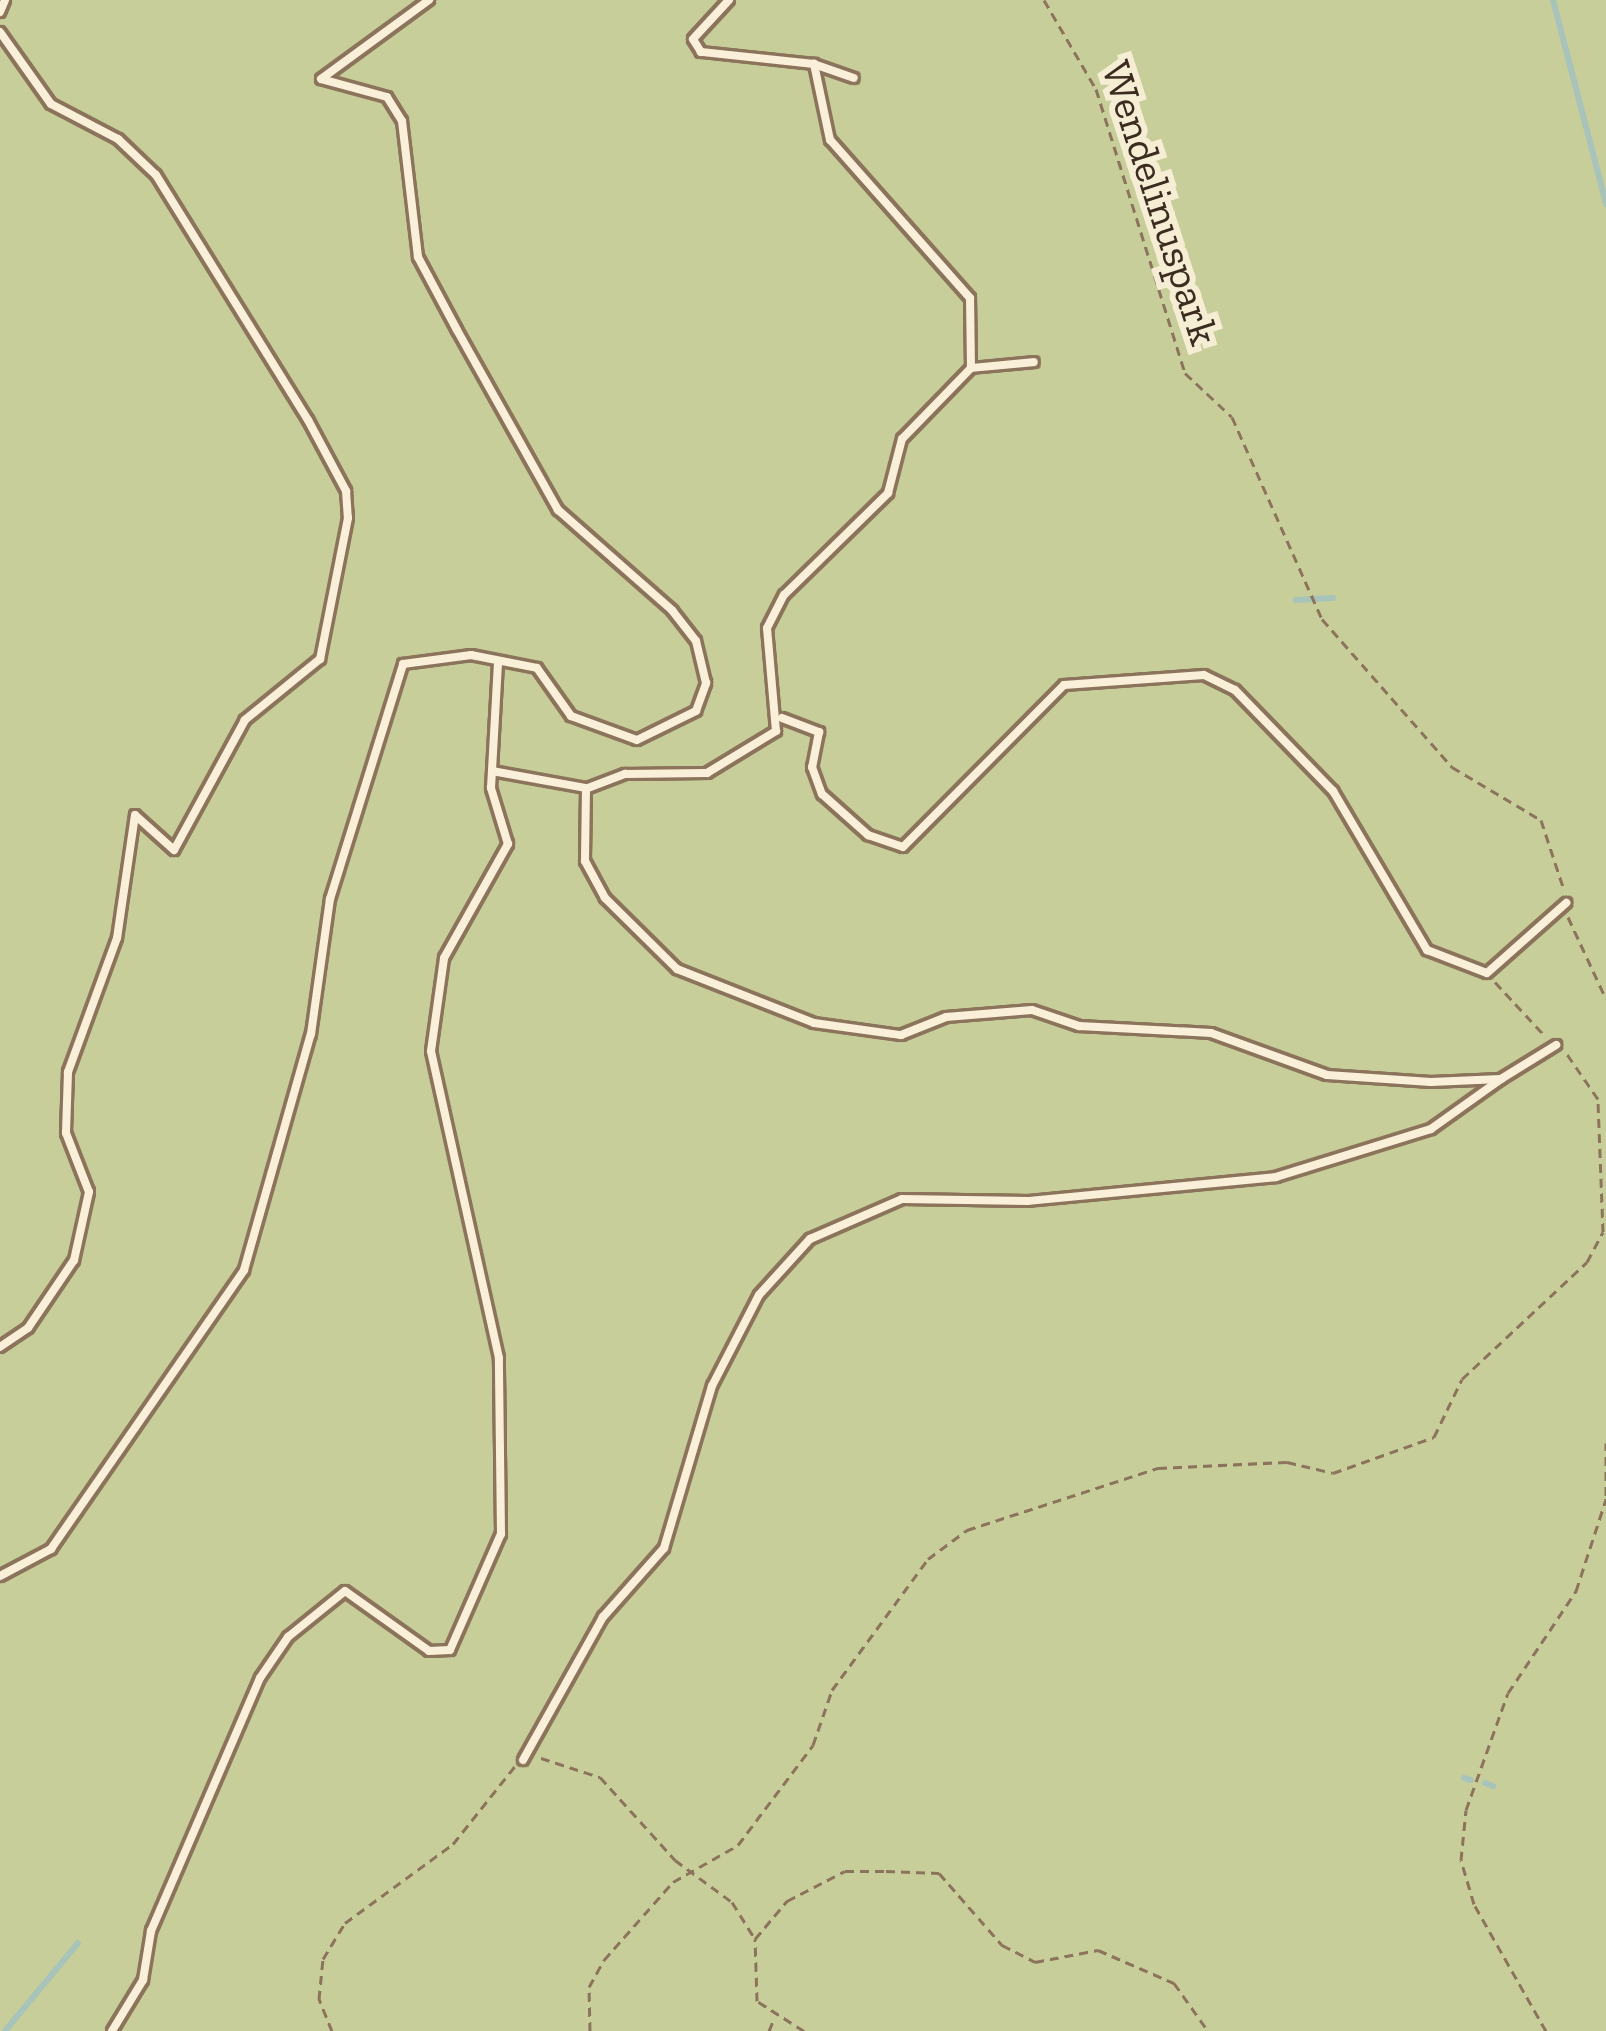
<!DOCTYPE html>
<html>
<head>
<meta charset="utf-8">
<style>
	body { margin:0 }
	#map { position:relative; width:1606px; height:2031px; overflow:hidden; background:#efe3c5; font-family:"Zilla Slab",serif }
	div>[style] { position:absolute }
	.green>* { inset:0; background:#c8ce99 }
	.stream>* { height:6px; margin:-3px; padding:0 3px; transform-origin:3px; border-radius:3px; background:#a7c3ba }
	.path>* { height:3px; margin-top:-1.5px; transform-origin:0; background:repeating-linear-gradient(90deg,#8b745b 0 9px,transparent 0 15px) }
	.roads { filter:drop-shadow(3px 0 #8b745b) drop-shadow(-3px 0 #8b745b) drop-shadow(0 3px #8b745b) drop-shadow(0 -3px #8b745b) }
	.service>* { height:8px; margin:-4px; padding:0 4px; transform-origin:4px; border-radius:4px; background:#faf0d9 }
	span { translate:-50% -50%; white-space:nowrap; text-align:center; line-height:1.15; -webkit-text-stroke:12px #f6edd5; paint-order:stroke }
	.street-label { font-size:42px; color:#3b2c1f }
</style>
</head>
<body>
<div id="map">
	<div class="green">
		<div style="clip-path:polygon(0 0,1606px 0,1606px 2031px,0 2031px)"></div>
	</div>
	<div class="stream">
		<div style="left:1553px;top:0;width:211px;rotate:75.4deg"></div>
		<div style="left:1296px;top:600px;width:37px;rotate:-3deg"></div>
		<div style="left:1464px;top:1778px;width:7px;rotate:16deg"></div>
		<div style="left:1485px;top:1783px;width:9px;rotate:21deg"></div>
		<div style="left:5px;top:2031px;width:114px;rotate:-50.3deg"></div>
	</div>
	<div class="path">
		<div style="left:1044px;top:0;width:103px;rotate:59.7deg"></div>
		<div style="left:1096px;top:89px;width:298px;rotate:72.6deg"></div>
		<div style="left:1185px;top:373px;width:64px;rotate:43.1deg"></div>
		<div style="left:1232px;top:417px;width:221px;rotate:66deg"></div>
		<div style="left:1322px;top:619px;width:197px;rotate:48.7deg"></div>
		<div style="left:1452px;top:767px;width:104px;rotate:30.8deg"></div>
		<div style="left:1541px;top:820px;width:74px;rotate:71.8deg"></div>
		<div style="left:1568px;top:917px;width:90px;rotate:65.1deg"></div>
		<div style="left:1495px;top:982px;width:75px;rotate:47.2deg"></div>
		<div style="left:1606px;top:1496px;width:53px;rotate:-90deg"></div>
		<div style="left:541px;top:1758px;width:62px;rotate:17.9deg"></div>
		<div style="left:600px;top:1777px;width:112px;rotate:47.9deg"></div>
		<div style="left:675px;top:1860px;width:71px;rotate:36.4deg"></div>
		<div style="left:732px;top:1902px;width:44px;rotate:58.1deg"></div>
		<div style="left:332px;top:2031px;width:35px;rotate:-112deg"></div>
		<div style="left:319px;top:1999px;width:40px;rotate:-84.3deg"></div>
		<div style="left:323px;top:1959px;width:42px;rotate:-58.6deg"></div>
		<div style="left:345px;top:1923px;width:134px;rotate:-36.2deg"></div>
		<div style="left:453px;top:1844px;width:100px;rotate:-51.5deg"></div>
		<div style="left:590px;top:2031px;width:44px;rotate:-91.3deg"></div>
		<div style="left:589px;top:1987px;width:31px;rotate:-61deg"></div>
		<div style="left:604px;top:1960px;width:104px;rotate:-48.5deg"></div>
		<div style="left:673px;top:1882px;width:75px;rotate:-29.6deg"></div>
		<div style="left:738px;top:1845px;width:125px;rotate:-53.1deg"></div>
		<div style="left:813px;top:1745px;width:58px;rotate:-70.9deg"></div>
		<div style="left:832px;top:1690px;width:162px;rotate:-53.8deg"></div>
		<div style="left:928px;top:1559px;width:49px;rotate:-36.6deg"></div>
		<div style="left:967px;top:1530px;width:201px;rotate:-18deg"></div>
		<div style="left:1158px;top:1468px;width:129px;rotate:-2.7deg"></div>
		<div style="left:1287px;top:1462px;width:47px;rotate:13.4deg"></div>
		<div style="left:1333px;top:1473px;width:107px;rotate:-19.6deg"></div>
		<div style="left:1434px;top:1437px;width:64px;rotate:-64.2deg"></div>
		<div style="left:1462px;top:1379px;width:171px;rotate:-43.1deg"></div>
		<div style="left:1587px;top:1262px;width:34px;rotate:-62deg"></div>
		<div style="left:1603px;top:1232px;width:133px;rotate:-92.2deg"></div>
		<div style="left:1598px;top:1099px;width:55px;rotate:-124.6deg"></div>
		<div style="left:769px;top:2031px;width:11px;rotate:-68deg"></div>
		<div style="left:804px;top:2031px;width:56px;rotate:-147.4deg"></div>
		<div style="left:757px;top:2001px;width:62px;rotate:-91.8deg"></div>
		<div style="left:755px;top:1939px;width:50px;rotate:-49.9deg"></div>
		<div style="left:787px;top:1901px;width:65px;rotate:-27.3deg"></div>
		<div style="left:845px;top:1871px;width:41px"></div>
		<div style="left:886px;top:1871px;width:53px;rotate:2.2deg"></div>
		<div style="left:939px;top:1873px;width:96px;rotate:48.8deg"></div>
		<div style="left:1002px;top:1945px;width:37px;rotate:27deg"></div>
		<div style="left:1035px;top:1962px;width:64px;rotate:-10.8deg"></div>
		<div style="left:1098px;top:1950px;width:83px;rotate:23.5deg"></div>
		<div style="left:1174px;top:1983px;width:59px;rotate:54.7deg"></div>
		<div style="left:1546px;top:2031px;width:146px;rotate:-119.6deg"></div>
		<div style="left:1474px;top:1904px;width:46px;rotate:-106.5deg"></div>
		<div style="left:1461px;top:1860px;width:50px;rotate:-84.3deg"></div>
		<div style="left:1466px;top:1810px;width:124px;rotate:-70.3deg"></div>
		<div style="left:1508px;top:1693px;width:123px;rotate:-56.3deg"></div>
		<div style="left:1576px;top:1591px;width:97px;rotate:-71.9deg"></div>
	</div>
	<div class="roads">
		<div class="service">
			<div style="left:0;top:12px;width:13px;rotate:-67deg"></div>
			<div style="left:0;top:32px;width:88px;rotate:54.7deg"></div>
			<div style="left:51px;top:104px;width:76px;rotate:27.6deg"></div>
			<div style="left:118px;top:139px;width:52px;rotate:43.5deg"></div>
			<div style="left:156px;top:175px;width:288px;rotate:58.2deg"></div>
			<div style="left:308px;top:420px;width:81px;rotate:61.8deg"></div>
			<div style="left:346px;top:491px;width:27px;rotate:86deg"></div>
			<div style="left:348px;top:518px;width:144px;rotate:101.2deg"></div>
			<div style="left:320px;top:659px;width:97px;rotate:140.9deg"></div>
			<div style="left:245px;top:720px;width:148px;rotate:118.6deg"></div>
			<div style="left:174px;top:850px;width:52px;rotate:-138.1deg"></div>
			<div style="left:135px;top:815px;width:124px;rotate:98.3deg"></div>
			<div style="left:117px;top:938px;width:143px;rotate:110.1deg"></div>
			<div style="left:68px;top:1072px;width:61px;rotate:91.9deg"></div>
			<div style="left:66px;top:1133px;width:63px;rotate:68.7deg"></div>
			<div style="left:89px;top:1192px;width:70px;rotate:102.4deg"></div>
			<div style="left:74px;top:1260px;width:82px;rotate:124.1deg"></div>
			<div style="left:28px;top:1328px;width:34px;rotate:146deg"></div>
			<div style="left:814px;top:64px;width:42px;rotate:19.3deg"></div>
			<div style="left:971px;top:368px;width:63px;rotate:-5.4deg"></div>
			<div style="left:782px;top:718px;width:40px;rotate:21deg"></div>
			<div style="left:819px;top:732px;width:36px;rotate:101deg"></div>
			<div style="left:812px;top:767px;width:29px;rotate:70deg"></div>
			<div style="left:822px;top:794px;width:62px;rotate:41.7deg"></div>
			<div style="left:868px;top:835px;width:37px;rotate:19deg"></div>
			<div style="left:903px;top:847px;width:228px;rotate:-45.2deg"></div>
			<div style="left:1064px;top:685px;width:140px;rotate:-4.1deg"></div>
			<div style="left:1204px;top:675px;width:34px;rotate:26deg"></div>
			<div style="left:1235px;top:690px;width:141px;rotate:45.9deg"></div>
			<div style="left:1333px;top:791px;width:185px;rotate:59.4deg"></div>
			<div style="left:1427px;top:950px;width:64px;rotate:21deg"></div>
			<div style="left:1487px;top:973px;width:106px;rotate:-41.5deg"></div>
			<div style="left:492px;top:771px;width:96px;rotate:10.3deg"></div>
			<div style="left:586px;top:788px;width:73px;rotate:90.8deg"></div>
			<div style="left:585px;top:861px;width:42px;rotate:61.6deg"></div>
			<div style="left:605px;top:898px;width:101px;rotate:44.6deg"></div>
			<div style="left:677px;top:969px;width:147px;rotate:21.5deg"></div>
			<div style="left:814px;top:1023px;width:88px;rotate:7.9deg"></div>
			<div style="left:901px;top:1035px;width:48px;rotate:-21.8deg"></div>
			<div style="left:946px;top:1017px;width:86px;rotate:-4.7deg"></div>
			<div style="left:1032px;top:1010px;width:50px;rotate:18.8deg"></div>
			<div style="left:1079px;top:1026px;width:132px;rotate:3deg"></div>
			<div style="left:1211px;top:1033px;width:123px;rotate:19.9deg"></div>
			<div style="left:1327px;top:1075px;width:104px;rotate:3.9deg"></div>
			<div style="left:1431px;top:1082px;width:70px;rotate:-2.5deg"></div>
			<div style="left:1501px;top:1079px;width:65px;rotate:-31.7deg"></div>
			<div style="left:588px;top:788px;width:40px;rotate:-21deg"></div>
			<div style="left:625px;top:774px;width:82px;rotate:-0.7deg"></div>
			<div style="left:707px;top:773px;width:81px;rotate:-31.3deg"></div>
			<div style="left:776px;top:731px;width:103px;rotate:-95deg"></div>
			<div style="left:767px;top:628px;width:37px;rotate:-63deg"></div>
			<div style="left:784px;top:595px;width:146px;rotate:-44.4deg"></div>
			<div style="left:888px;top:493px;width:56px;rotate:-75.5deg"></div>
			<div style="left:902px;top:439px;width:99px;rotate:-45.8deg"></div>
			<div style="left:971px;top:368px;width:70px;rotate:-90.8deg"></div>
			<div style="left:970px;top:298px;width:211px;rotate:-131.5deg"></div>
			<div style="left:830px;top:140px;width:78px;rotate:-101.9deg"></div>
			<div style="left:814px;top:64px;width:114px;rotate:-173.9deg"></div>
			<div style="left:701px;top:52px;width:15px;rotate:-122deg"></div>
			<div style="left:693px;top:39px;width:53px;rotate:-47.3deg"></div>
			<div style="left:0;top:1576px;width:58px;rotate:-27.9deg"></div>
			<div style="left:51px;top:1549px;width:339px;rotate:-55.3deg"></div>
			<div style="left:244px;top:1270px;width:245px;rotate:-74.2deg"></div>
			<div style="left:311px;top:1034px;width:136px;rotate:-82deg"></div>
			<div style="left:330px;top:899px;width:246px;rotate:-72.7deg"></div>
			<div style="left:403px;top:664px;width:69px;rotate:-7.5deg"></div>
			<div style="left:471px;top:655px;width:67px;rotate:11.1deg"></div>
			<div style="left:537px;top:668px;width:59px;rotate:54.7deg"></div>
			<div style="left:571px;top:716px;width:70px;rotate:20deg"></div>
			<div style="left:637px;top:740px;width:66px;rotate:-26.2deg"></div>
			<div style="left:696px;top:711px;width:30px;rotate:-70deg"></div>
			<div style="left:706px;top:683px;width:43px;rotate:-103.4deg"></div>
			<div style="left:696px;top:641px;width:39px;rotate:-128deg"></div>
			<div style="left:672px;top:610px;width:152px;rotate:-138.7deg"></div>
			<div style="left:558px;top:510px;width:206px;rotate:-119.3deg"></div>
			<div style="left:457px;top:330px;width:83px;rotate:-118.1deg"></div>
			<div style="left:418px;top:257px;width:137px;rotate:-96.7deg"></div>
			<div style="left:402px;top:121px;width:28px;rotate:-122deg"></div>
			<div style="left:387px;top:97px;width:68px;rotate:-164.7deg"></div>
			<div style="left:321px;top:79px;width:134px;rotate:-36.2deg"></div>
			<div style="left:523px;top:1760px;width:164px;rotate:-60.8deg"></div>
			<div style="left:603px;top:1617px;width:92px;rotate:-48.5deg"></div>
			<div style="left:664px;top:1548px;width:169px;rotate:-73.5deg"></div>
			<div style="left:712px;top:1386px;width:102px;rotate:-62.7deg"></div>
			<div style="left:759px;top:1295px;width:76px;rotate:-47.7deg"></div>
			<div style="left:810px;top:1239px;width:100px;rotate:-23.5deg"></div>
			<div style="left:902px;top:1199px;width:126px;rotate:0.9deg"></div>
			<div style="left:1028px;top:1201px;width:249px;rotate:-5.5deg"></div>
			<div style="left:1276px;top:1177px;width:162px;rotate:-17.2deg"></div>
			<div style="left:1431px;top:1129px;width:86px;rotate:-35.5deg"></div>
			<div style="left:112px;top:2031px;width:60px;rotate:-58.7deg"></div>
			<div style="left:143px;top:1980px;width:50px;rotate:-80.7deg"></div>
			<div style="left:151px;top:1931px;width:275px;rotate:-66.7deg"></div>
			<div style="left:260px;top:1678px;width:50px;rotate:-55.7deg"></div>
			<div style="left:288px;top:1637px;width:73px;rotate:-38.9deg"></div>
			<div style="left:345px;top:1591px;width:103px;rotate:35.5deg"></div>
			<div style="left:429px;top:1651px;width:21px;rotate:-3deg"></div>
			<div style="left:450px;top:1650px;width:127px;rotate:-66.3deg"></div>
			<div style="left:501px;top:1534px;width:176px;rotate:-90.7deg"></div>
			<div style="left:499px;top:1358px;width:314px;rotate:-102.5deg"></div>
			<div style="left:431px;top:1051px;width:94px;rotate:-82deg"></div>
			<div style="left:444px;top:958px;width:131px;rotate:-60.7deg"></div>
			<div style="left:508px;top:844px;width:59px;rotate:-106.9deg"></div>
			<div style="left:491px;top:788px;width:127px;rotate:-86.8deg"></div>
		</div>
	</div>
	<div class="street-label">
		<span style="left:1160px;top:203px;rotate:72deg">Wendelinuspark</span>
	</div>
</div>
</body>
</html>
